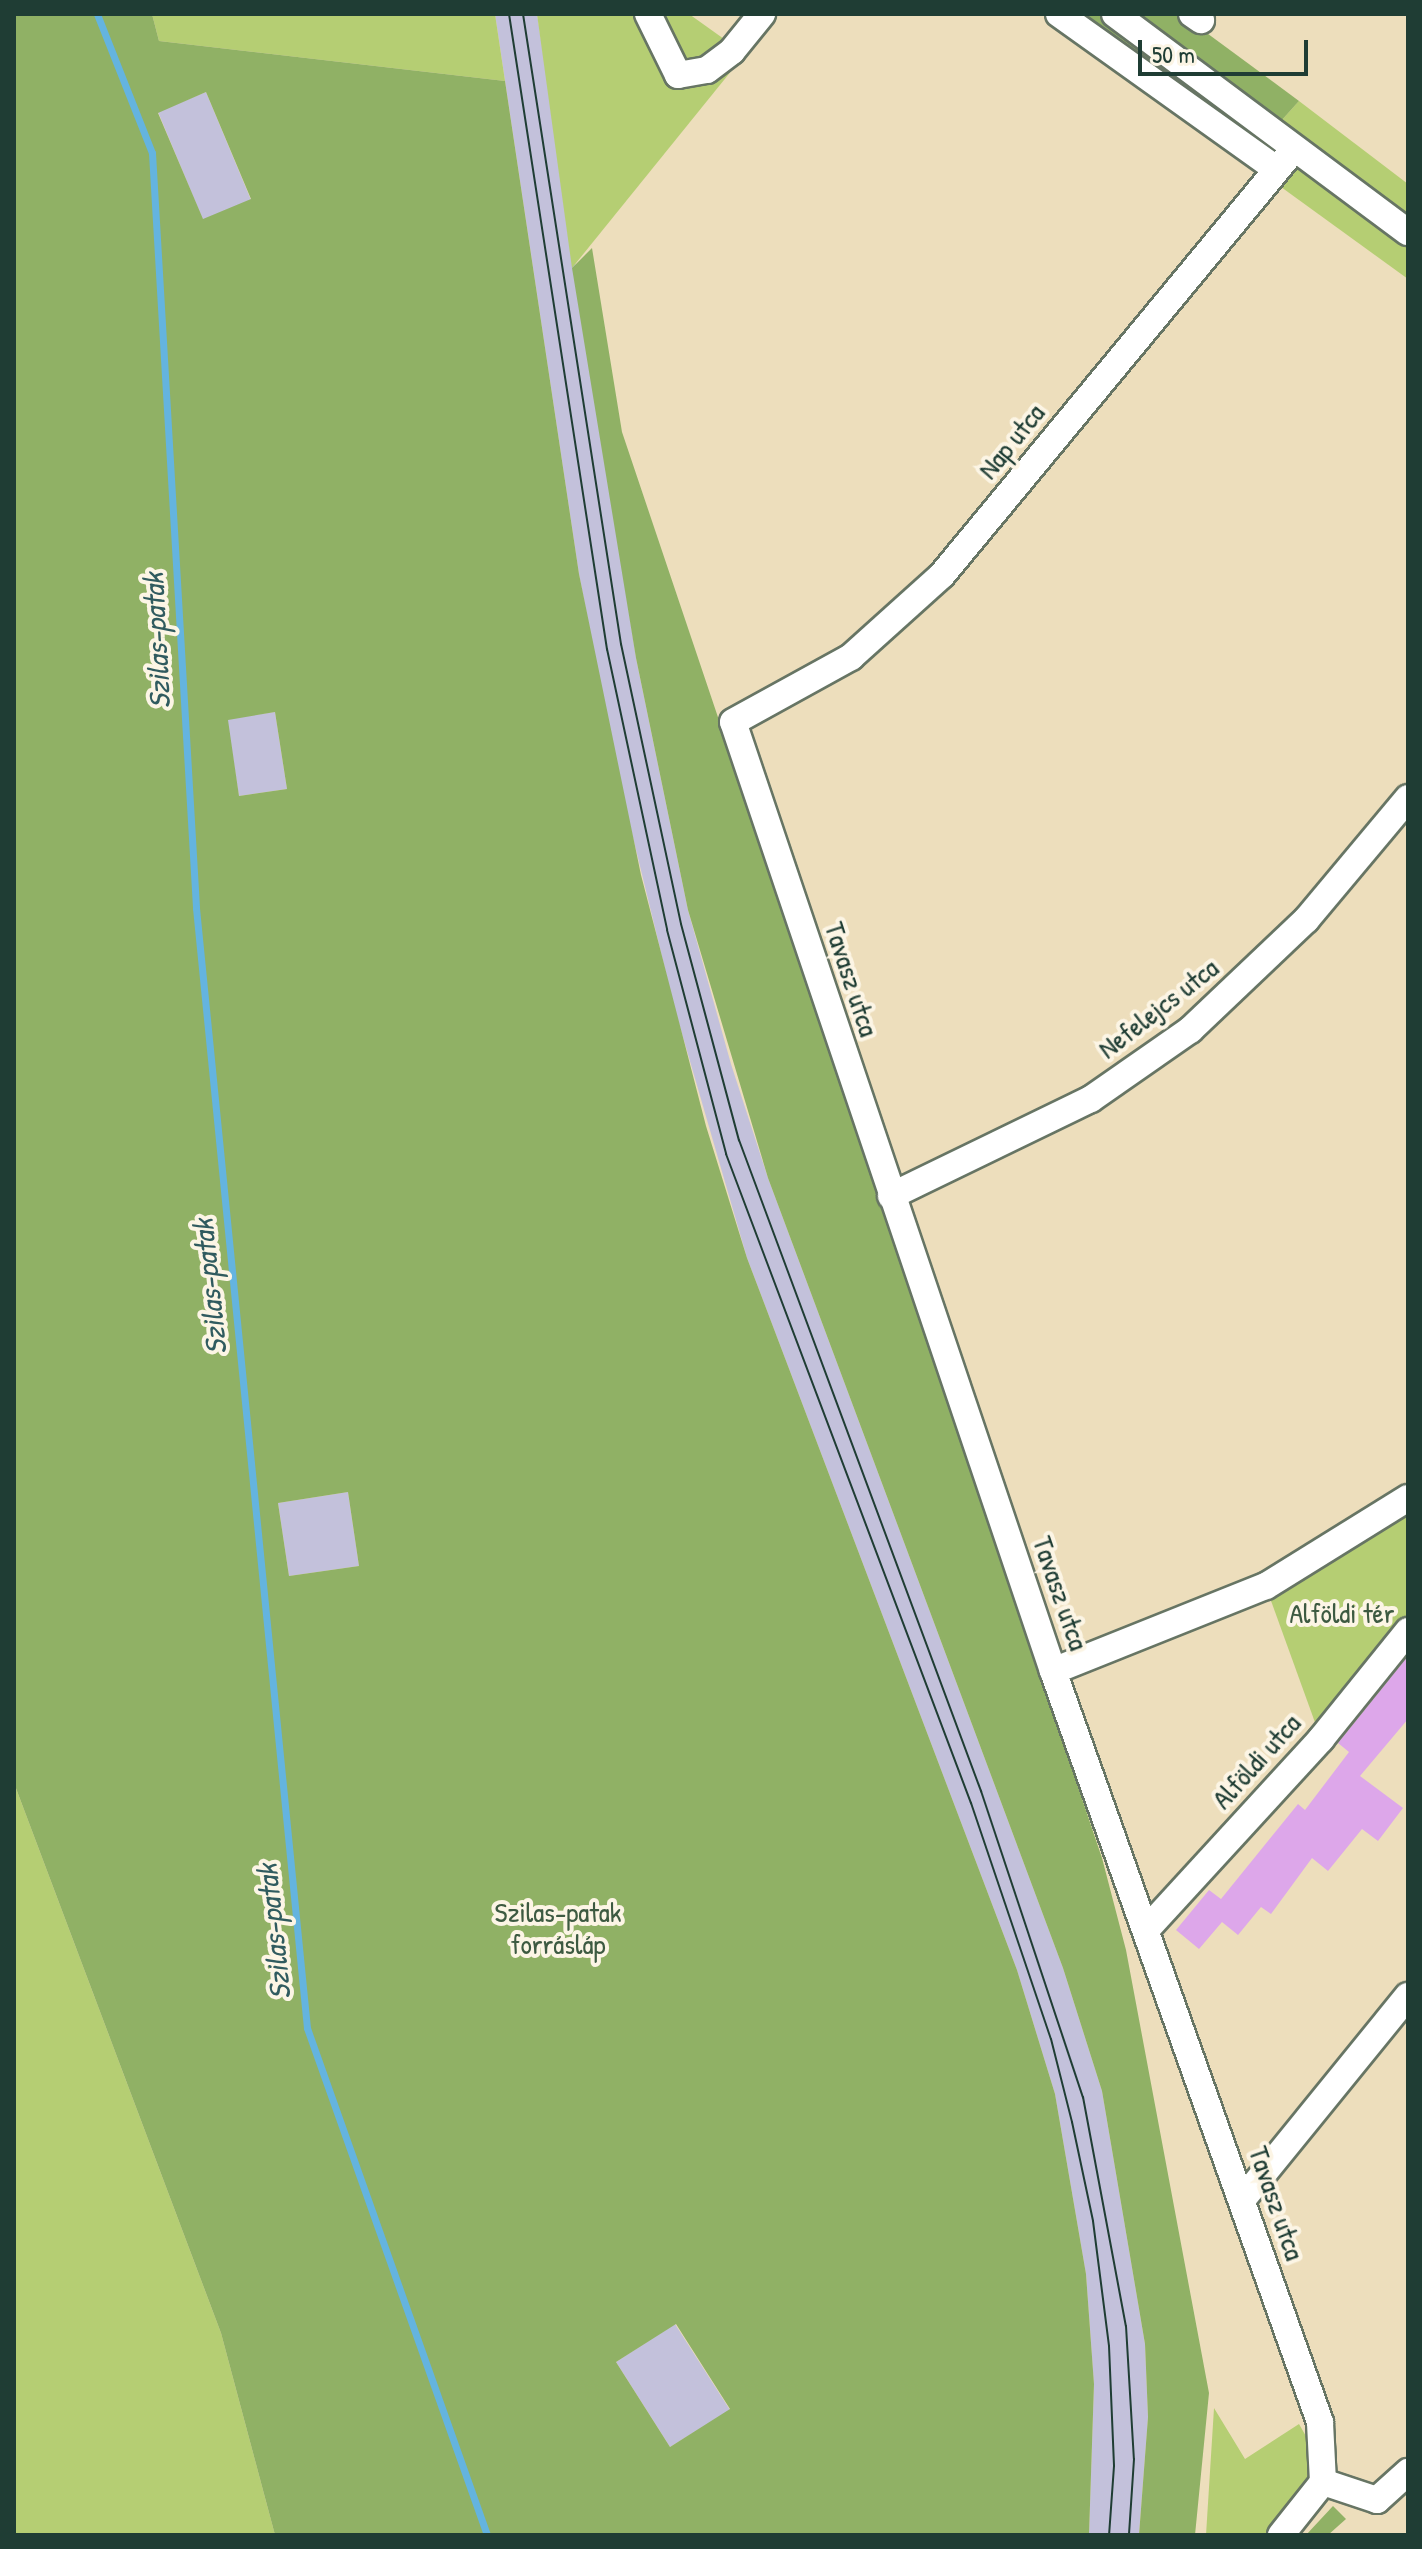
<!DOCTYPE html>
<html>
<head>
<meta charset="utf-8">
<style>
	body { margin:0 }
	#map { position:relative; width:1422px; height:2549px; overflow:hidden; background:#eddebc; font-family:"Patrick Hand",sans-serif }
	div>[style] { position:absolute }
	.industrial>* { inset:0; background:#c3c1db }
	.green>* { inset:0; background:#b5ce73 }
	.forest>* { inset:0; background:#90b165 }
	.stream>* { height:7px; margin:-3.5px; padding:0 3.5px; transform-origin:3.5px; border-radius:3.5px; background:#64b4df }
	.building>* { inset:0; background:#dda7ea }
	.roads { filter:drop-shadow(2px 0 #677564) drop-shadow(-2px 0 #677564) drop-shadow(0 2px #677564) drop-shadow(0 -2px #677564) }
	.minor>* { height:26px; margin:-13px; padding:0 13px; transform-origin:13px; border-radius:13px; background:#fff }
	.tram>* { height:2px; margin:-1px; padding:0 1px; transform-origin:1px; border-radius:1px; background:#1f3d34 }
	span { translate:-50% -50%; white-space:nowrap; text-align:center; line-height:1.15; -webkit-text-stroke:8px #fcf5e5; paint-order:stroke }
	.street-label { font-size:28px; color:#1f3d34 }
	.park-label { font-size:28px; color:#3d5a41 }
	.water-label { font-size:30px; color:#305b5f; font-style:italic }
	.frame { position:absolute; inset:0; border:16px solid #1f3d34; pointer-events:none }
	.scale { position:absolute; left:1138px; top:40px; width:170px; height:36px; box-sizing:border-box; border:4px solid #1f3d34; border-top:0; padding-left:10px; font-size:24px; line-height:28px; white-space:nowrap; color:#1f3d34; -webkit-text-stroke:6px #fcf5e5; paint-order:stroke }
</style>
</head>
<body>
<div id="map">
	<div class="industrial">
		<div style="clip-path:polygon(495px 14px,537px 14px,636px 658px,688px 910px,731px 1064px,768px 1178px,1063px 1968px,1102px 2091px,1145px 2344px,1148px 2417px,1139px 2535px,1089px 2535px,1094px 2384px,1086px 2274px,1055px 2094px,1017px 1970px,747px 1258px,674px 1006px,620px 784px,579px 574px)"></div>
		<div style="clip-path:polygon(206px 92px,251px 200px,203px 220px,158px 112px)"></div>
		<div style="clip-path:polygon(275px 712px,287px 789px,239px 796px,227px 719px)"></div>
		<div style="clip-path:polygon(348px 1492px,359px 1566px,289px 1576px,278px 1503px)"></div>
		<div style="clip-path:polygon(675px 2324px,730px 2410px,670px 2447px,616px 2362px)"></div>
	</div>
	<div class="green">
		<div style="clip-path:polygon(152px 14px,495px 14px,505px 81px,159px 41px)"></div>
		<div style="clip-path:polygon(537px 14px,689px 14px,745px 54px,572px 268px)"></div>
		<div style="clip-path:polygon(1299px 101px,1408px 184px,1408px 279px,1245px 161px)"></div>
		<div style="clip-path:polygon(1408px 1498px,1408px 1634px,1321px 1739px,1266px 1587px)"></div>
		<div style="clip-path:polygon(14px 1783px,221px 2333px,275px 2535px,14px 2535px)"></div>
		<div style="clip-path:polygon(1214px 2408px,1245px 2459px,1299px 2424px,1311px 2445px,1314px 2467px,1301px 2494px,1268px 2535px,1206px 2535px)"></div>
	</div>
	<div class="forest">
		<div style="clip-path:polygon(evenodd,14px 14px,152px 14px,159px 41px,505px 81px,579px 574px,641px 875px,706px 1126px,747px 1258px,1017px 1970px,1055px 2094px,1086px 2274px,1094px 2384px,1089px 2535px,275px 2535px,221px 2333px,14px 1783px,14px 14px,206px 92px,251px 199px,203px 219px,158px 113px,206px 92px,14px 14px,275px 712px,287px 789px,239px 796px,228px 720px,275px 712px,14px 14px,348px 1492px,359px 1566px,289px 1576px,278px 1503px,348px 1492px,14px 14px,676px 2324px,730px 2409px,670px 2447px,616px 2362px,676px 2324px)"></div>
		<div style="clip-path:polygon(1042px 14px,1181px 14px,1299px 101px,1245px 161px)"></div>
		<div style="clip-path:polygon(592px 248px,622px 432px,1102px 1858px,1126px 1950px,1209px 2393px,1195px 2535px,1139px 2535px,1148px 2417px,1145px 2344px,1102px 2091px,1063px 1968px,768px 1178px,688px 910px,636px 658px,572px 268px)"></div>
		<div style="clip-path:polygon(1333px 2506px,1346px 2519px,1328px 2535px,1306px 2535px)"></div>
	</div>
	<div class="stream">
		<div style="left:97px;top:14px;width:149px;rotate:68.4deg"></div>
		<div style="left:152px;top:153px;width:756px;rotate:86.66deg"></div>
		<div style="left:196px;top:908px;width:1125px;rotate:84.34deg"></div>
		<div style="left:307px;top:2028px;width:538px;rotate:70.45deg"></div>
	</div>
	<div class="building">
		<div style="clip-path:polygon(1408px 1656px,1408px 1719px,1360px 1776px,1403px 1808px,1378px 1841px,1362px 1829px,1328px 1871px,1312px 1858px,1271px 1914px,1261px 1907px,1238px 1935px,1222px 1922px,1199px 1949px,1176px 1930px,1209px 1890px,1221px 1899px,1298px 1804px,1305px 1810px,1349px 1752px,1338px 1743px)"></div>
	</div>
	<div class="roads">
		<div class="minor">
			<div style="left:648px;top:14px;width:68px;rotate:63.8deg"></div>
			<div style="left:678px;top:75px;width:29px;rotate:-10deg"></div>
			<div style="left:707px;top:70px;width:31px;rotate:-37deg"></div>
			<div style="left:732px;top:51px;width:48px;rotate:-51deg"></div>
			<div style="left:1059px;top:14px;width:267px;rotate:35.5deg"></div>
			<div style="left:1115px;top:14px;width:365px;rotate:36.7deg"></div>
			<div style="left:1192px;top:14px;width:11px;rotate:34deg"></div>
			<div style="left:891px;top:1196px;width:222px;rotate:-25.9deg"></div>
			<div style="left:1091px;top:1099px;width:121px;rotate:-34.9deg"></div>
			<div style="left:1190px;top:1030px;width:160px;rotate:-43.5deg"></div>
			<div style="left:1306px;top:920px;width:159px;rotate:-50.1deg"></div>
			<div style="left:1053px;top:1671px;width:229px;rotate:-21.8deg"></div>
			<div style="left:1266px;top:1586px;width:167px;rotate:-31.8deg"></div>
			<div style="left:1147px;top:1929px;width:258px;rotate:-47.5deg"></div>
			<div style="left:1321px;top:1739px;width:139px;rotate:-51.1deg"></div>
			<div style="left:1242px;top:2200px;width:263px;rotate:-50.9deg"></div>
			<div style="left:1323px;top:2482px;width:57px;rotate:18.4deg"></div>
			<div style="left:1377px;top:2500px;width:42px;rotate:-42.1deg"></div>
			<div style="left:1281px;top:2535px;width:68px;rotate:-51.6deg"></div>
			<div style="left:1323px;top:2482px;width:60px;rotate:-92.9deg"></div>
			<div style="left:1320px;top:2422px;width:797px;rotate:-109.57deg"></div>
			<div style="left:1053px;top:1671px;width:1001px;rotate:-108.63deg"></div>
			<div style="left:733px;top:722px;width:135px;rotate:-28.8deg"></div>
			<div style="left:851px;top:657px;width:122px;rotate:-42deg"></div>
			<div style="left:942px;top:575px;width:553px;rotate:-50.43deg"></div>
		</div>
	</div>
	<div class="tram">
		<div style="left:509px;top:14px;width:643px;rotate:81.23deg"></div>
		<div style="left:607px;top:649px;width:287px;rotate:77.9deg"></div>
		<div style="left:667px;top:930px;width:232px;rotate:75.2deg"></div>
		<div style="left:726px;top:1154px;width:694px;rotate:69.32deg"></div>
		<div style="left:971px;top:1803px;width:249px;rotate:71.3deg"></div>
		<div style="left:1051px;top:2039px;width:86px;rotate:75.8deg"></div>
		<div style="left:1072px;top:2122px;width:101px;rotate:78deg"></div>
		<div style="left:1093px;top:2221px;width:126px;rotate:82.7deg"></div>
		<div style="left:1109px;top:2346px;width:120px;rotate:87.6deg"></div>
		<div style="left:1114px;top:2466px;width:69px;rotate:94.1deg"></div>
		<div style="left:523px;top:14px;width:638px;rotate:81.16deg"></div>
		<div style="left:621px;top:644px;width:286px;rotate:77.9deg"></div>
		<div style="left:681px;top:924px;width:224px;rotate:75deg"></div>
		<div style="left:739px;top:1140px;width:695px;rotate:69.61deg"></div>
		<div style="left:981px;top:1791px;width:323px;rotate:71.6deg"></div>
		<div style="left:1083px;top:2097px;width:233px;rotate:79.4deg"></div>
		<div style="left:1126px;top:2326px;width:133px;rotate:86.6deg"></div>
		<div style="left:1134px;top:2459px;width:76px;rotate:93.8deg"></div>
	</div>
	<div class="street-label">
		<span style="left:1011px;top:441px;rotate:-51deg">Nap utca</span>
		<span style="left:852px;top:979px;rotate:72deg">Tavasz utca</span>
		<span style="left:1158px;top:1008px;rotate:-38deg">Nefelejcs utca</span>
		<span style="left:1061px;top:1593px;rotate:71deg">Tavasz utca</span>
		<span style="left:1256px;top:1761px;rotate:-48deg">Alföldi utca</span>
		<span style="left:1277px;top:2203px;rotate:71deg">Tavasz utca</span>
	</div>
	<div class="park-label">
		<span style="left:1342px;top:1613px">Alföldi tér</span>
		<span style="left:558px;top:1928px">Szilas-patak<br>forrásláp</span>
	</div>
	<div class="water-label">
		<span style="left:156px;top:641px;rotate:-93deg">Szilas-patak</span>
		<span style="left:209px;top:1287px;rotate:-96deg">Szilas-patak</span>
		<span style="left:273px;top:1932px;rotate:-96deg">Szilas-patak</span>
	</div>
	<div class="frame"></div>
	<div class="scale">50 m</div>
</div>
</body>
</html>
